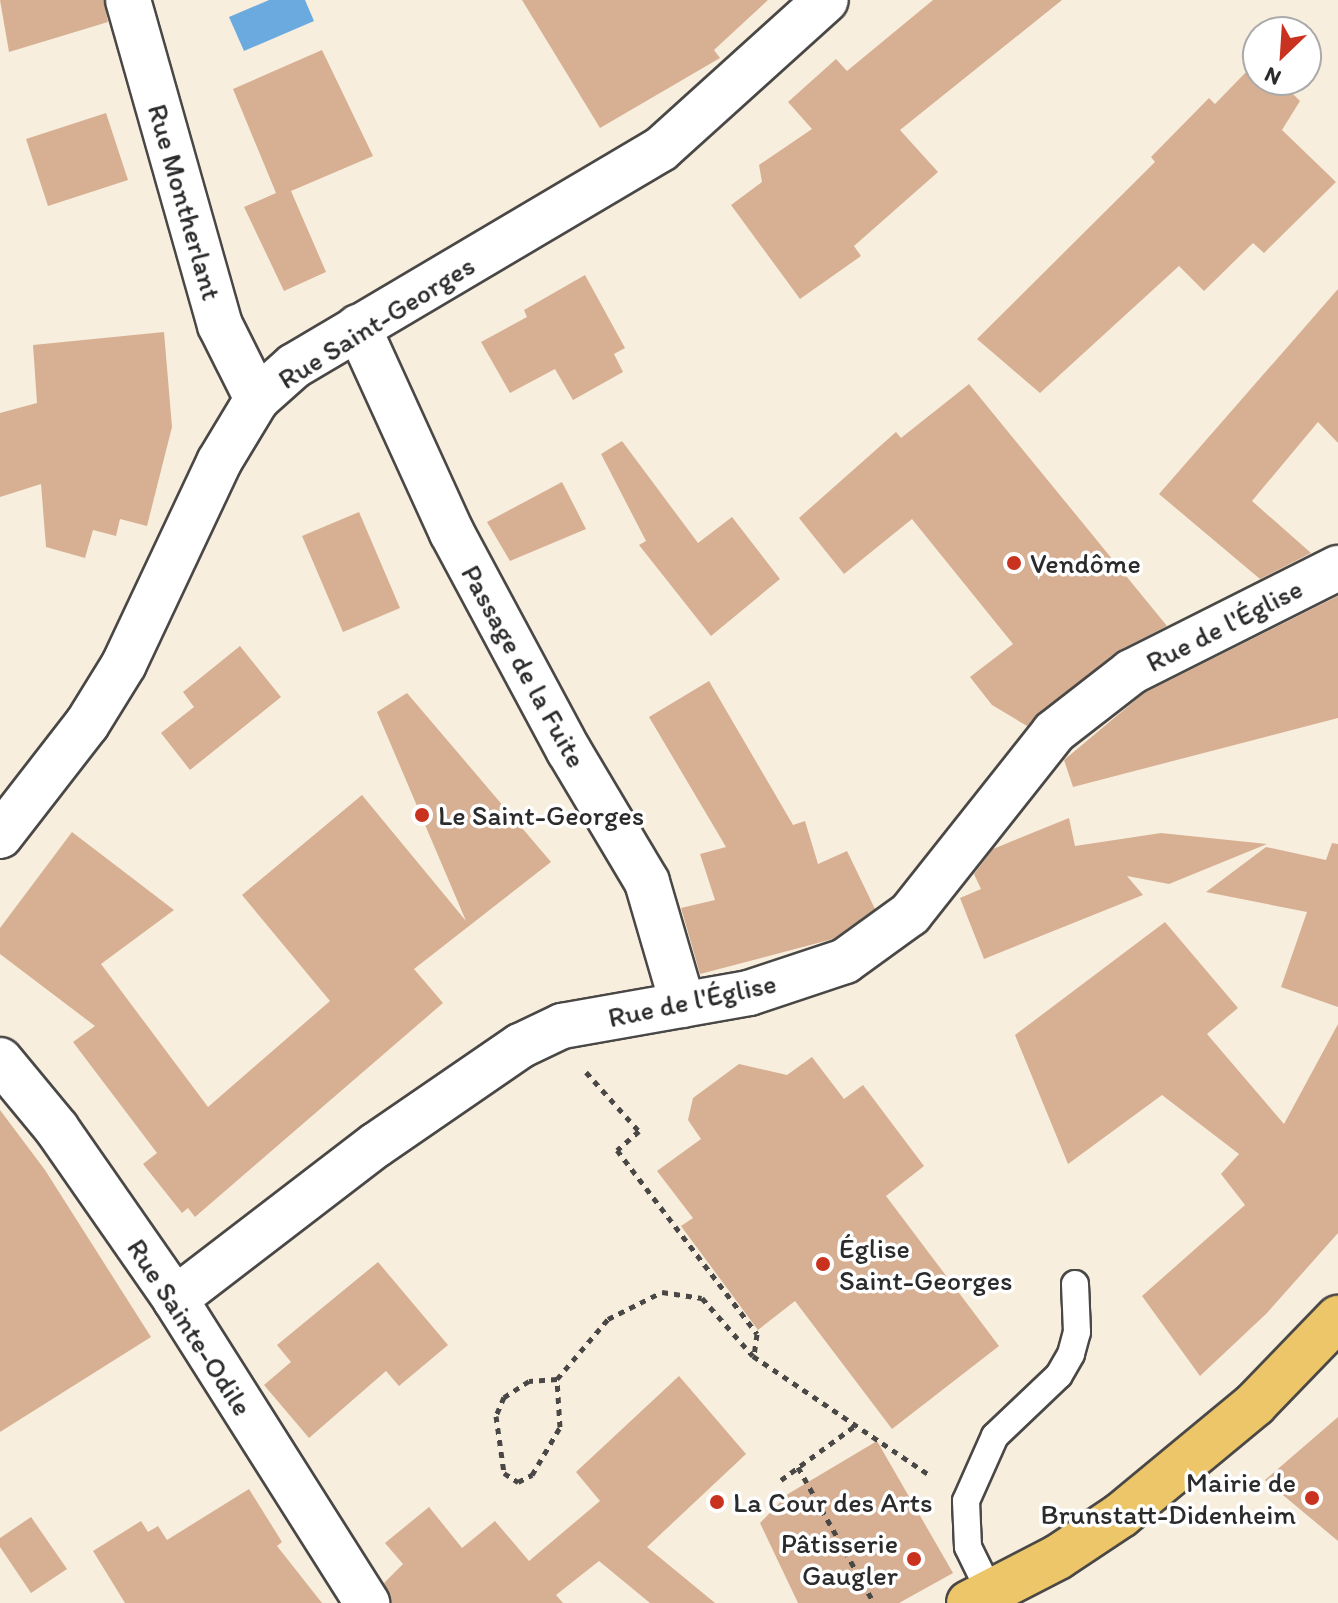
<!DOCTYPE html>
<html>
<head>
<meta charset="utf-8">
<style>
	body { margin:0 }
	#map { position:relative; width:1338px; height:1603px; overflow:hidden; background:#f7eedd; font-family:Itim,sans-serif }
	div>[style] { position:absolute }
	.water>* { inset:0; background:#6baade }
	.building>* { inset:0; background:#d7b093 }
	.path>* { height:5px; margin-top:-2.5px; transform-origin:0; background:repeating-linear-gradient(90deg,#4a4846 0 6px,transparent 0 12px) }
	.roads { filter:drop-shadow(2px 0 #4a4846) drop-shadow(-2px 0 #4a4846) drop-shadow(0 2px #4a4846) drop-shadow(0 -2px #4a4846) }
	.lane>* { height:26px; margin:-13px; padding:0 13px; transform-origin:13px; border-radius:13px; background:#fff }
	.street>* { height:44px; margin:-22px; padding:0 22px; transform-origin:22px; border-radius:22px; background:#fff }
	.primary>* { height:44px; margin:-22px; padding:0 22px; transform-origin:22px; border-radius:22px; background:#ecc669 }
	.dots>* { width:22px; height:22px; translate:-50% -50%; box-sizing:border-box; border:4px solid #fff; border-radius:50% }
	span { translate:-50% -50%; white-space:nowrap; text-align:center; line-height:1.15; -webkit-text-stroke:7px #fff; paint-order:stroke }
	.street-label { font-size:28px; color:#2b2b2b }
	.poi-label { font-size:28px; color:#2b2b2b }
	.left { translate:0 -50%; text-align:left }
	.right { translate:-100% -50%; text-align:right }
	.north { position:absolute; left:1242px; top:16px; width:80px; height:80px; box-sizing:border-box; background:#fff; border:2px solid #aaa; border-radius:50%; rotate:205deg; font-size:22px; font-weight:700; line-height:32px; text-align:center; color:#2b2b2b }
	.north::after { content:''; display:block; margin:auto; width:28px; height:36px; background:#c8321e; clip-path:polygon(50% 0,100% 100%,50% 72%,0 100%) }
</style>
</head>
<body>
<div id="map">
	<div class="water">
		<div style="clip-path:polygon(269px 0,305px 0,314px 21px,244px 51px,229px 17px)"></div>
	</div>
	<div class="building">
		<div style="clip-path:polygon(0 0,104px 0,108px 22px,9px 52px)"></div>
		<div style="clip-path:polygon(522px 0,768px 0,714px 50px,720px 58px,600px 128px)"></div>
		<div style="clip-path:polygon(933px 0,1062px 0,900px 130px,938px 172px,854px 246px,861px 256px,800px 299px,731px 205px,762px 182px,759px 165px,812px 129px,788px 102px,836px 59px,847px 71px)"></div>
		<div style="clip-path:polygon(322px 50px,373px 156px,291px 191px,326px 272px,284px 291px,244px 207px,276px 193px,233px 89px)"></div>
		<div style="clip-path:polygon(1248px 70px,1258px 74px,1258px 80px,1279px 80px,1300px 101px,1282px 130px,1336px 182px,1264px 253px,1253px 243px,1204px 291px,1179px 266px,1040px 393px,977px 339px,1155px 162px,1151px 157px,1209px 98px,1215px 104px)"></div>
		<div style="clip-path:polygon(106px 113px,128px 180px,48px 206px,26px 139px)"></div>
		<div style="clip-path:polygon(585px 275px,625px 348px,614px 354px,623px 372px,573px 400px,555px 369px,510px 393px,481px 342px,527px 317px,524px 310px)"></div>
		<div style="clip-path:polygon(1338px 289px,1338px 443px,1318px 422px,1252px 501px,1311px 553px,1260px 579px,1159px 494px)"></div>
		<div style="clip-path:polygon(164px 332px,172px 427px,147px 526px,120px 519px,116px 536px,93px 530px,85px 558px,46px 547px,41px 484px,0 497px,0 413px,37px 403px,33px 345px)"></div>
		<div style="clip-path:polygon(969px 384px,1167px 626px,1116px 652px,1027px 726px,992px 705px,970px 677px,1013px 644px,912px 519px,844px 574px,799px 518px,896px 432px,901px 438px)"></div>
		<div style="clip-path:polygon(622px 441px,698px 543px,732px 517px,780px 579px,711px 636px,639px 545px,646px 541px,601px 454px)"></div>
		<div style="clip-path:polygon(562px 482px,586px 529px,510px 561px,487px 522px)"></div>
		<div style="clip-path:polygon(359px 512px,400px 608px,343px 632px,302px 536px)"></div>
		<div style="clip-path:polygon(1338px 596px,1338px 718px,1073px 787px,1064px 760px,1144px 693px)"></div>
		<div style="clip-path:polygon(240px 646px,281px 697px,190px 770px,161px 733px,194px 707px,183px 692px)"></div>
		<div style="clip-path:polygon(709px 681px,793px 825px,805px 821px,818px 864px,847px 851px,875px 909px,833px 939px,700px 974px,681px 908px,715px 900px,700px 854px,726px 847px,649px 717px)"></div>
		<div style="clip-path:polygon(407px 693px,551px 862px,414px 969px,443px 1003px,195px 1217px,188px 1208px,182px 1213px,143px 1164px,157px 1153px,73px 1042px,95px 1026px,0 954px,0 928px,72px 832px,174px 910px,101px 964px,208px 1107px,330px 1001px,242px 895px,362px 795px,466px 921px,377px 712px)"></div>
		<div style="clip-path:polygon(1069px 818px,1075px 846px,1161px 833px,1267px 844px,1169px 884px,1127px 876px,1143px 895px,984px 959px,960px 898px,981px 889px,974px 874px,993px 849px)"></div>
		<div style="clip-path:polygon(1332px 843px,1338px 844px,1338px 1007px,1281px 987px,1307px 912px,1206px 892px,1266px 847px,1326px 860px)"></div>
		<div style="clip-path:polygon(1165px 922px,1238px 1008px,1207px 1034px,1284px 1124px,1338px 1024px,1338px 1233px,1267px 1313px,1200px 1376px,1142px 1296px,1245px 1205px,1221px 1174px,1239px 1154px,1162px 1095px,1068px 1164px,1015px 1035px)"></div>
		<div style="clip-path:polygon(812px 1057px,844px 1099px,863px 1085px,924px 1166px,886px 1196px,999px 1346px,892px 1429px,795px 1301px,758px 1330px,681px 1226px,693px 1218px,657px 1171px,701px 1139px,688px 1120px,693px 1098px,739px 1064px,787px 1075px)"></div>
		<div style="clip-path:polygon(0 1110px,45px 1170px,151px 1337px,0 1432px)"></div>
		<div style="clip-path:polygon(378px 1262px,448px 1345px,399px 1386px,386px 1371px,309px 1438px,264px 1385px,291px 1362px,277px 1345px)"></div>
		<div style="clip-path:polygon(679px 1376px,746px 1454px,647px 1547px,715px 1603px,650px 1603px,599px 1561px,556px 1595px,563px 1603px,392px 1603px,384px 1583px,403px 1564px,385px 1543px,429px 1507px,462px 1548px,495px 1521px,529px 1561px,600px 1501px,576px 1472px)"></div>
		<div style="clip-path:polygon(1338px 1417px,1338px 1541px,1265px 1480px)"></div>
		<div style="clip-path:polygon(877px 1441px,953px 1573px,899px 1603px,798px 1603px,760px 1523px,788px 1494px)"></div>
		<div style="clip-path:polygon(249px 1489px,282px 1542px,277px 1546px,322px 1603px,125px 1603px,93px 1551px,141px 1521px,148px 1532px,158px 1526px,167px 1540px)"></div>
		<div style="clip-path:polygon(31px 1517px,67px 1569px,31px 1593px,0 1547px,0 1538px)"></div>
	</div>
	<div class="path">
		<div style="left:586px;top:1072px;width:79px;rotate:48.1deg"></div>
		<div style="left:639px;top:1131px;width:29px;rotate:139deg"></div>
		<div style="left:617px;top:1150px;width:231px;rotate:52.7deg"></div>
		<div style="left:757px;top:1334px;width:21px;rotate:98deg"></div>
		<div style="left:557px;top:1379px;width:28px;rotate:176deg"></div>
		<div style="left:529px;top:1381px;width:30px;rotate:147deg"></div>
		<div style="left:504px;top:1397px;width:21px;rotate:113deg"></div>
		<div style="left:496px;top:1416px;width:58px;rotate:82deg"></div>
		<div style="left:504px;top:1473px;width:17px;rotate:33deg"></div>
		<div style="left:518px;top:1482px;width:16px;rotate:-27deg"></div>
		<div style="left:532px;top:1475px;width:56px;rotate:-59.7deg"></div>
		<div style="left:560px;top:1427px;width:48px;rotate:-93.6deg"></div>
		<div style="left:557px;top:1379px;width:79px;rotate:-49.6deg"></div>
		<div style="left:608px;top:1319px;width:60px;rotate:-26.6deg"></div>
		<div style="left:662px;top:1292px;width:40px;rotate:8.5deg"></div>
		<div style="left:702px;top:1298px;width:77px;rotate:48.7deg"></div>
		<div style="left:753px;top:1356px;width:215px;rotate:34deg"></div>
		<div style="left:798px;top:1467px;width:156px;rotate:60.8deg"></div>
		<div style="left:781px;top:1480px;width:93px;rotate:-36.3deg"></div>
	</div>
	<div class="roads">
		<div class="lane">
			<div style="left:990px;top:1592px;width:50px;rotate:-116.1deg"></div>
			<div style="left:968px;top:1547px;width:46px;rotate:-92.5deg"></div>
			<div style="left:966px;top:1501px;width:71px;rotate:-66deg"></div>
			<div style="left:995px;top:1436px;width:88px;rotate:-43.6deg"></div>
			<div style="left:1059px;top:1375px;width:24px;rotate:-60deg"></div>
			<div style="left:1071px;top:1354px;width:23px;rotate:-75deg"></div>
			<div style="left:1077px;top:1332px;width:48px;rotate:-92.4deg"></div>
		</div>
		<div class="street">
			<div style="left:128px;top:0;width:338px;rotate:74.2deg"></div>
			<div style="left:220px;top:325px;width:83px;rotate:63.4deg"></div>
			<div style="left:358px;top:327px;width:226px;rotate:65.5deg"></div>
			<div style="left:452px;top:533px;width:247px;rotate:61.8deg"></div>
			<div style="left:569px;top:751px;width:152px;rotate:59.2deg"></div>
			<div style="left:647px;top:882px;width:128px;rotate:73.7deg"></div>
			<div style="left:0;top:836px;width:142px;rotate:-52.2deg"></div>
			<div style="left:87px;top:724px;width:70px;rotate:-58.3deg"></div>
			<div style="left:124px;top:664px;width:223px;rotate:-64.8deg"></div>
			<div style="left:219px;top:462px;width:74px;rotate:-58.9deg"></div>
			<div style="left:257px;top:399px;width:50px;rotate:-41.7deg"></div>
			<div style="left:294px;top:366px;width:426px;rotate:-30.6deg"></div>
			<div style="left:661px;top:149px;width:222px;rotate:-42.1deg"></div>
			<div style="left:0;top:1060px;width:89px;rotate:50.4deg"></div>
			<div style="left:57px;top:1129px;width:207px;rotate:55.2deg"></div>
			<div style="left:175px;top:1299px;width:360px;rotate:57.7deg"></div>
			<div style="left:175px;top:1299px;width:253px;rotate:-37.5deg"></div>
			<div style="left:376px;top:1145px;width:175px;rotate:-34.5deg"></div>
			<div style="left:520px;top:1046px;width:47px;rotate:-25.5deg"></div>
			<div style="left:562px;top:1026px;width:190px;rotate:-10deg"></div>
			<div style="left:749px;top:993px;width:101px;rotate:-18.4deg"></div>
			<div style="left:845px;top:961px;width:80px;rotate:-35.9deg"></div>
			<div style="left:910px;top:914px;width:232px;rotate:-51.6deg"></div>
			<div style="left:1054px;top:732px;width:98px;rotate:-37.9deg"></div>
			<div style="left:1131px;top:672px;width:232px;rotate:-26.7deg"></div>
		</div>
		<div class="primary">
			<div style="left:969px;top:1603px;width:100px;rotate:-27.3deg"></div>
			<div style="left:1058px;top:1557px;width:76px;rotate:-33.7deg"></div>
			<div style="left:1121px;top:1515px;width:174px;rotate:-39.6deg"></div>
			<div style="left:1255px;top:1404px;width:120px;rotate:-46deg"></div>
		</div>
	</div>
	<div class="dots">
		<div style="left:1014px;top:563px;background:#c8321e"></div>
		<div style="left:422px;top:815px;background:#c8321e"></div>
		<div style="left:823px;top:1264px;background:#c8321e"></div>
		<div style="left:1312px;top:1498px;background:#c8321e"></div>
		<div style="left:717px;top:1502px;background:#c8321e"></div>
		<div style="left:914px;top:1559px;background:#c8321e"></div>
	</div>
	<div class="street-label">
		<span style="left:185px;top:202px;rotate:74deg">Rue Montherlant</span>
		<span style="left:376px;top:322px;rotate:-32deg">Rue Saint-Georges</span>
		<span style="left:1224px;top:625px;rotate:-27deg">Rue de l'Église</span>
		<span style="left:524px;top:666px;rotate:61deg">Passage de la Fuite</span>
		<span style="left:692px;top:1000px;rotate:-12deg">Rue de l'Église</span>
		<span style="left:190px;top:1327px;rotate:57deg">Rue Sainte-Odile</span>
	</div>
	<div class="poi-label">
		<span class="left" style="left:1030px;top:563px">Vendôme</span>
		<span class="left" style="left:438px;top:815px">Le Saint-Georges</span>
		<span class="left" style="left:839px;top:1264px">Église<br>Saint-Georges</span>
		<span class="right" style="left:1296px;top:1498px">Mairie de<br>Brunstatt-Didenheim</span>
		<span class="left" style="left:733px;top:1502px">La Cour des Arts</span>
		<span class="right" style="left:898px;top:1559px">Pâtisserie<br>Gaugler</span>
	</div>
	<div class="north">N</div>
</div>
</body>
</html>
